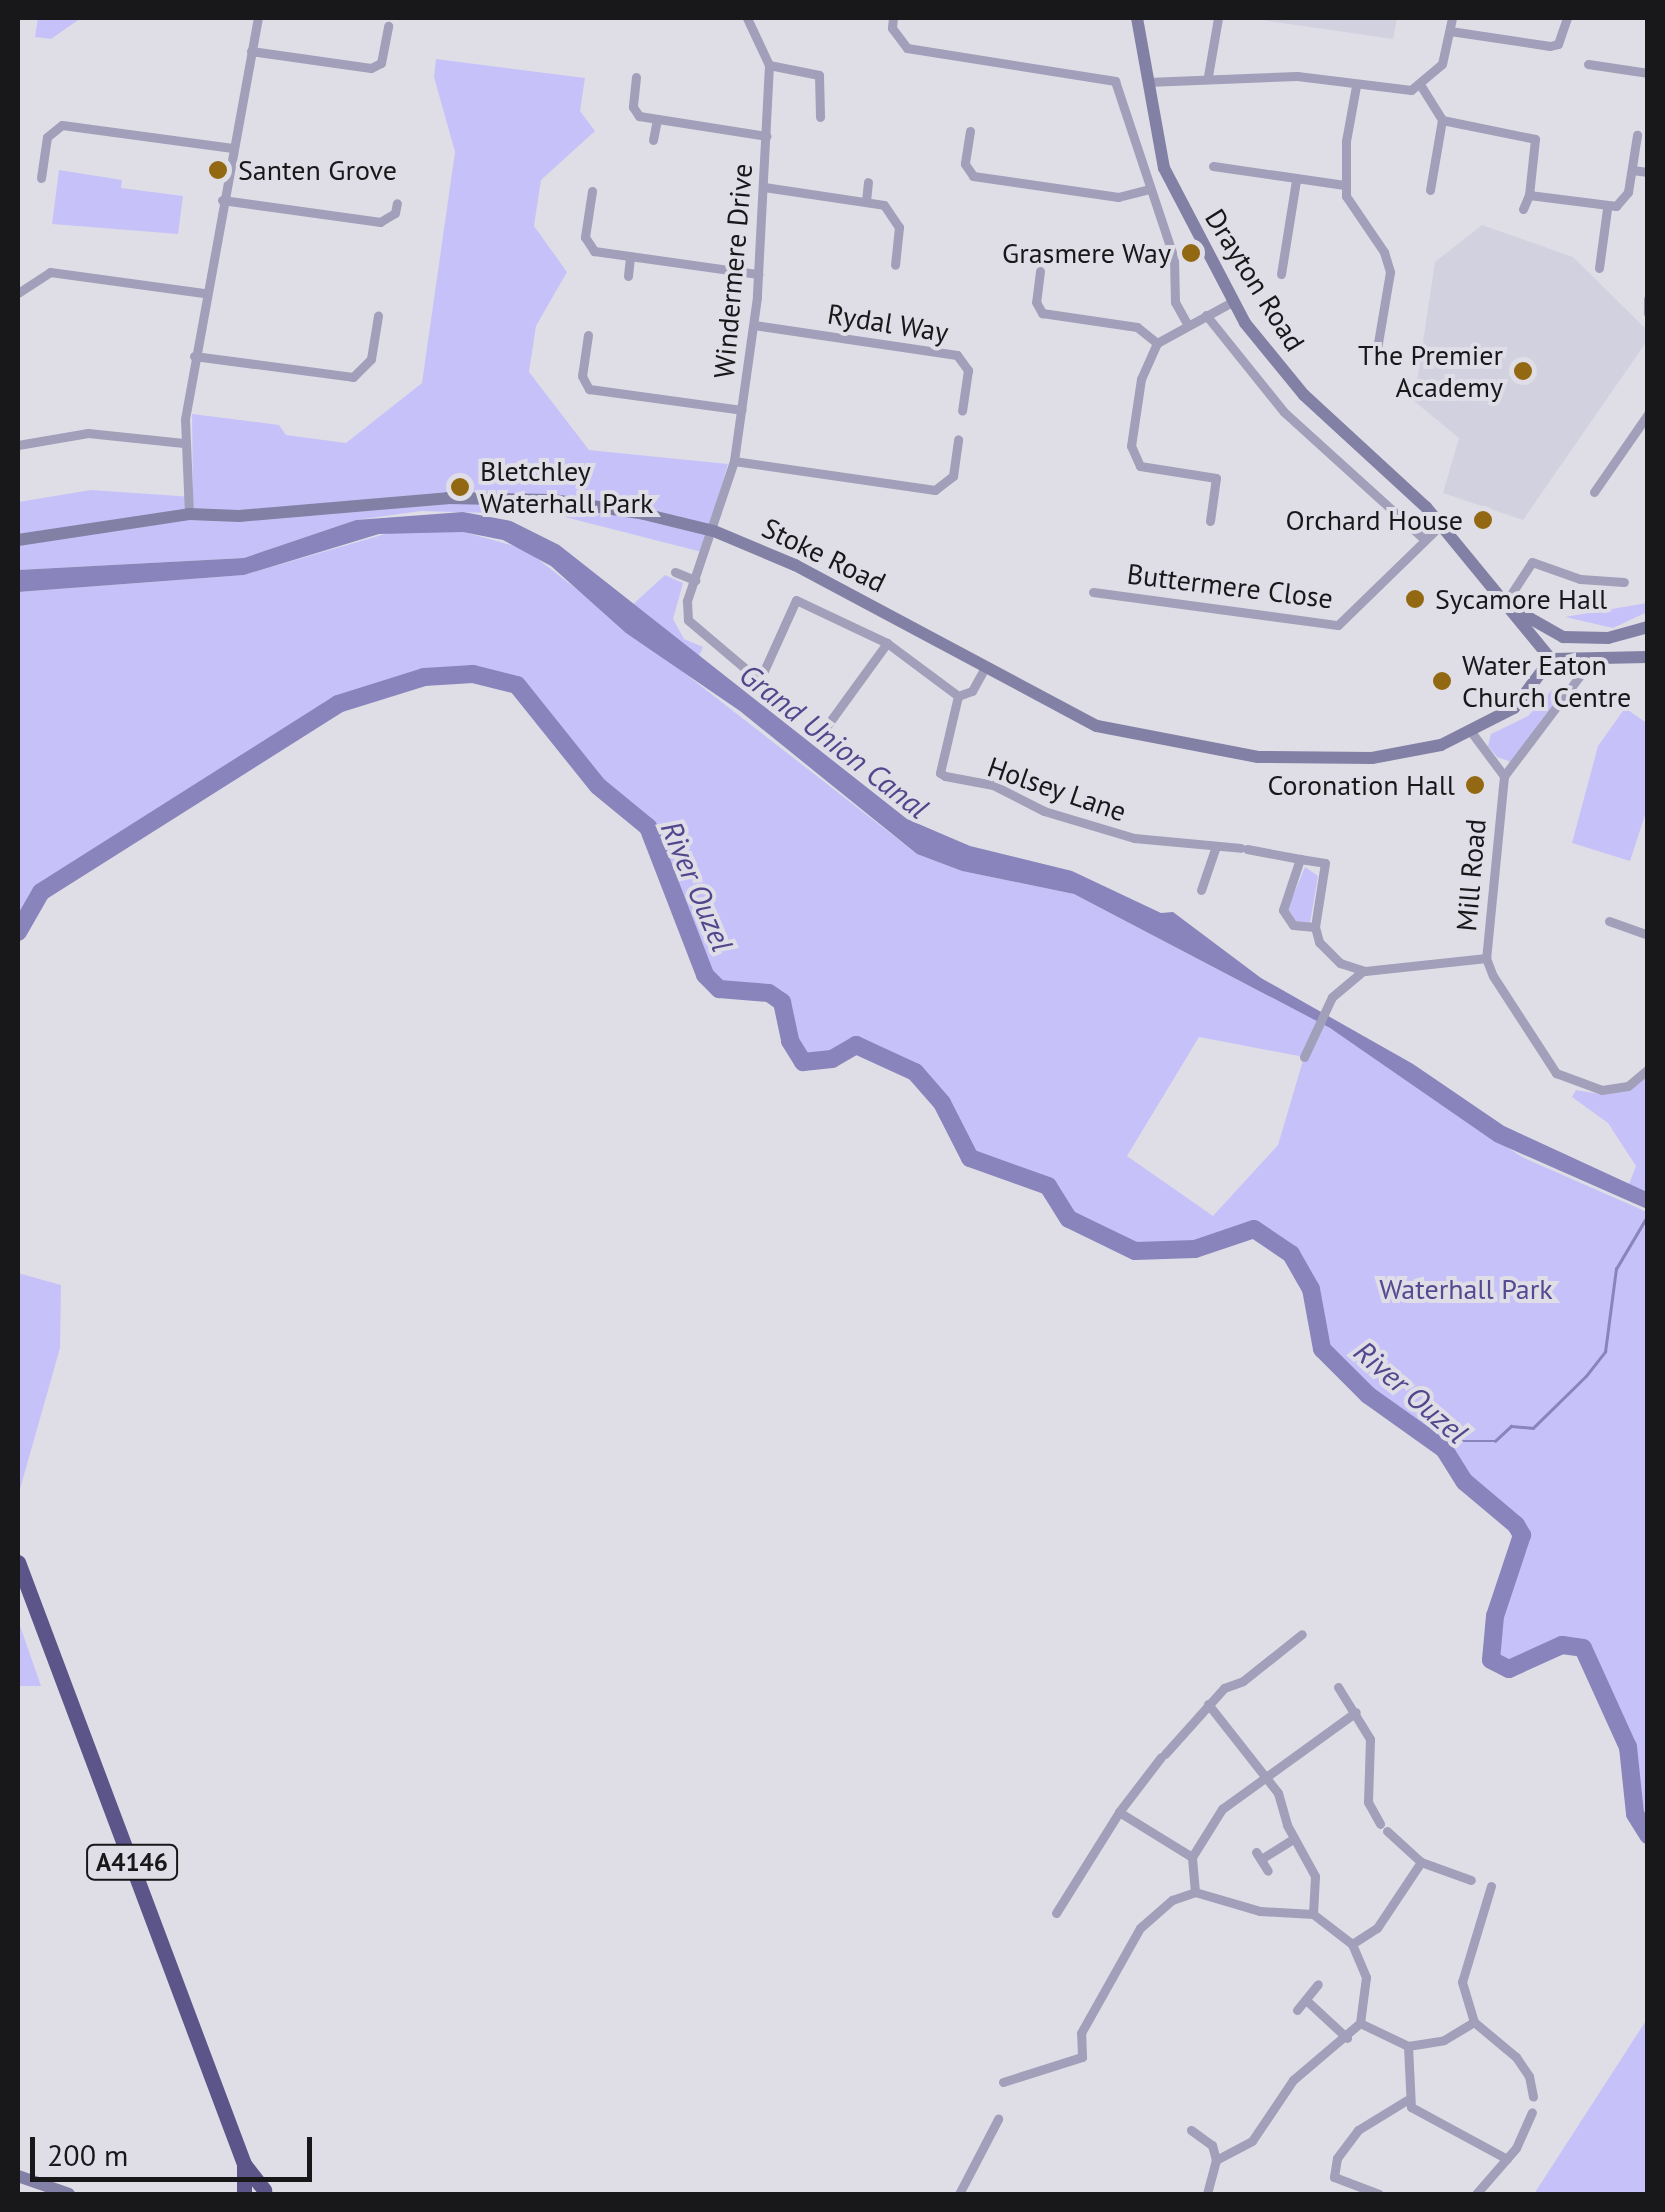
<!DOCTYPE html>
<html>
<head>
<meta charset="utf-8">
<style>
	body { margin:0 }
	#map { position:relative; width:1665px; height:2212px; overflow:hidden; background:#dfdee6; font-family:"PT Sans",sans-serif }
	div>[style] { position:absolute }
	.built>* { inset:0; background:#d2d1e0 }
	.green>* { inset:0; background:#c6c2f9 }
	.water>* { inset:0; background:#8984bb }
	.stream>* { height:2.5px; margin:-1.25px; padding:0 1.25px; transform-origin:1.25px; border-radius:1.25px; background:#8984bb }
	.river>* { height:18px; margin:-9px; padding:0 9px; transform-origin:9px; border-radius:9px; background:#8984bb }
	.street>* { height:9px; margin:-4.5px; padding:0 4.5px; transform-origin:4.5px; border-radius:4.5px; background:#a19fb9 }
	.secondary>* { height:12px; margin:-6px; padding:0 6px; transform-origin:6px; border-radius:6px; background:#8380a5 }
	.highway>* { height:15px; margin:-7.5px; padding:0 7.5px; transform-origin:7.5px; border-radius:7.5px; background:#5b5589 }
	.dots>* { width:28px; height:28px; translate:-50% -50%; box-sizing:border-box; border:5px solid #dfdee6; border-radius:50% }
	span { translate:-50% -50%; white-space:nowrap; text-align:center; line-height:1.15; -webkit-text-stroke:8px #dfdee6; paint-order:stroke }
	.shield-label span { padding:2px 8px; background:#dfdee6; border:2px solid; border-radius:8px; -webkit-text-stroke-width:0 }
	.shield-label { font-size:25px; color:#18181b; font-weight:700 }
	.poi-label { font-size:28px; color:#18181b }
	.left { translate:0 -50%; text-align:left }
	.right { translate:-100% -50%; text-align:right }
	.street-label { font-size:28px; color:#18181b }
	.park-label { font-size:28px; color:#554a91 }
	.water-label { font-size:30px; color:#52468d; font-style:italic }
	.frame { position:absolute; inset:0; border:20px solid #18181b; pointer-events:none }
	.scale { position:absolute; left:30px; top:2137px; width:282px; height:45px; box-sizing:border-box; border:5px solid #18181b; border-top:0; padding-left:12px; font-size:30px; line-height:35px; white-space:nowrap; color:#18181b; -webkit-text-stroke:8px #dfdee6; paint-order:stroke }
</style>
</head>
<body>
<div id="map">
	<div class="built">
		<div style="clip-path:polygon(1248px 18px,1397px 18px,1393px 39px)"></div>
		<div style="clip-path:polygon(1482px 225px,1573px 257px,1647px 330px,1647px 341px,1523px 520px,1443px 493px,1459px 438px,1414px 401px,1435px 262px)"></div>
	</div>
	<div class="green">
		<div style="clip-path:polygon(38px 18px,81px 18px,51px 39px,35px 37px)"></div>
		<div style="clip-path:polygon(436px 59px,585px 78px,580px 111px,595px 131px,541px 180px,534px 226px,567px 272px,536px 326px,529px 372px,589px 450px,728px 464px,702px 552px,557px 515px,421px 511px,356px 520px,244px 558px,18px 570px,18px 502px,91px 490px,193px 497px,192px 414px,279px 425px,286px 435px,346px 443px,422px 383px,455px 152px,434px 77px)"></div>
		<div style="clip-path:polygon(59px 170px,122px 180px,121px 188px,183px 196px,178px 234px,52px 224px)"></div>
		<div style="clip-path:polygon(evenodd,392px 532px,464px 532px,525px 549px,917px 854px,962px 871px,1074px 894px,1330px 1028px,1522px 1157px,1647px 1212px,1647px 1821px,1635px 1814px,1628px 1747px,1583px 1648px,1562px 1645px,1509px 1669px,1491px 1660px,1495px 1616px,1522px 1535px,1465px 1482px,1444px 1448px,1367px 1395px,1322px 1349px,1311px 1290px,1291px 1254px,1253px 1229px,1195px 1249px,1135px 1251px,1069px 1219px,1048px 1186px,970px 1158px,942px 1103px,915px 1072px,856px 1045px,832px 1059px,803px 1062px,790px 1041px,782px 1002px,769px 993px,719px 989px,705px 975px,648px 827px,598px 786px,517px 685px,473px 674px,425px 677px,338px 704px,41px 891px,18px 932px,18px 592px,244px 575px,392px 532px,1199px 1037px,1304px 1057px,1278px 1145px,1213px 1216px,1127px 1156px,1199px 1037px)"></div>
		<div style="clip-path:polygon(665px 575px,683px 583px,673px 619px,684px 639px,703px 647px,699px 656px,630px 607px)"></div>
		<div style="clip-path:polygon(1647px 603px,1645px 613px,1613px 628px,1565px 617px)"></div>
		<div style="clip-path:polygon(1553px 689px,1556px 701px,1511px 762px,1497px 757px,1488px 746px,1491px 734px,1528px 716px)"></div>
		<div style="clip-path:polygon(1625px 708px,1648px 724px,1646px 812px,1630px 861px,1572px 843px,1598px 746px)"></div>
		<div style="clip-path:polygon(1305px 867px,1318px 876px,1310px 923px,1294px 921px,1287px 910px)"></div>
		<div style="clip-path:polygon(1647px 1078px,1647px 1192px,1629px 1184px,1636px 1166px,1608px 1123px,1572px 1097px,1576px 1090px,1605px 1095px)"></div>
		<div style="clip-path:polygon(18px 1273px,61px 1285px,60px 1348px,18px 1496px)"></div>
		<div style="clip-path:polygon(18px 1620px,41px 1686px,18px 1686px)"></div>
		<div style="clip-path:polygon(1647px 2019px,1647px 2194px,1534px 2194px)"></div>
	</div>
	<div class="water">
		<div style="clip-path:polygon(463px 512px,511px 521px,559px 545px,907px 819px,970px 846px,1072px 871px,1161px 913px,1173px 912px,1261px 978px,1413px 1064px,1504px 1126px,1647px 1192px,1647px 1209px,1495px 1142px,1330px 1028px,1074px 894px,962px 871px,917px 854px,740px 711px,626px 633px,551px 566px,503px 540px,463px 532px,379px 534px,244px 575px,18px 592px,18px 570px,244px 558px,356px 520px)"></div>
	</div>
	<div class="stream">
		<div style="left:1446px;top:1454px;width:14px;rotate:-69deg"></div>
		<div style="left:1451px;top:1441px;width:44px"></div>
		<div style="left:1495px;top:1441px;width:22px;rotate:-43deg"></div>
		<div style="left:1511px;top:1426px;width:22px;rotate:5deg"></div>
		<div style="left:1533px;top:1428px;width:74px;rotate:-44.5deg"></div>
		<div style="left:1586px;top:1376px;width:31px;rotate:-52deg"></div>
		<div style="left:1605px;top:1352px;width:84px;rotate:-82.5deg"></div>
		<div style="left:1616px;top:1269px;width:57px;rotate:-59.4deg"></div>
	</div>
	<div class="river">
		<div style="left:18px;top:932px;width:46px;rotate:-60.1deg"></div>
		<div style="left:41px;top:892px;width:352px;rotate:-32.3deg"></div>
		<div style="left:338px;top:704px;width:90px;rotate:-17.4deg"></div>
		<div style="left:424px;top:677px;width:49px;rotate:-3.5deg"></div>
		<div style="left:473px;top:674px;width:45px;rotate:14deg"></div>
		<div style="left:517px;top:685px;width:129px;rotate:51.3deg"></div>
		<div style="left:598px;top:786px;width:65px;rotate:39.4deg"></div>
		<div style="left:648px;top:827px;width:159px;rotate:68.9deg"></div>
		<div style="left:705px;top:975px;width:20px;rotate:45deg"></div>
		<div style="left:719px;top:989px;width:50px;rotate:4.6deg"></div>
		<div style="left:769px;top:993px;width:16px;rotate:35deg"></div>
		<div style="left:782px;top:1002px;width:40px;rotate:78deg"></div>
		<div style="left:790px;top:1041px;width:25px;rotate:58deg"></div>
		<div style="left:803px;top:1062px;width:29px;rotate:-6deg"></div>
		<div style="left:832px;top:1059px;width:28px;rotate:-30deg"></div>
		<div style="left:856px;top:1045px;width:65px;rotate:24.6deg"></div>
		<div style="left:915px;top:1072px;width:41px;rotate:48.9deg"></div>
		<div style="left:942px;top:1103px;width:62px;rotate:63deg"></div>
		<div style="left:970px;top:1158px;width:83px;rotate:19.7deg"></div>
		<div style="left:1048px;top:1186px;width:39px;rotate:58deg"></div>
		<div style="left:1069px;top:1219px;width:73px;rotate:25.9deg"></div>
		<div style="left:1135px;top:1251px;width:60px;rotate:-1.9deg"></div>
		<div style="left:1195px;top:1249px;width:62px;rotate:-18.7deg"></div>
		<div style="left:1254px;top:1229px;width:45px;rotate:34deg"></div>
		<div style="left:1291px;top:1254px;width:40px;rotate:60.3deg"></div>
		<div style="left:1311px;top:1289px;width:61px;rotate:79.6deg"></div>
		<div style="left:1322px;top:1349px;width:65px;rotate:45deg"></div>
		<div style="left:1368px;top:1395px;width:93px;rotate:35.4deg"></div>
		<div style="left:1444px;top:1449px;width:39px;rotate:58deg"></div>
		<div style="left:1465px;top:1482px;width:67px;rotate:40.1deg"></div>
		<div style="left:1516px;top:1525px;width:12px;rotate:59deg"></div>
		<div style="left:1522px;top:1535px;width:85px;rotate:108.4deg"></div>
		<div style="left:1495px;top:1616px;width:44px;rotate:95.2deg"></div>
		<div style="left:1491px;top:1660px;width:20px;rotate:27deg"></div>
		<div style="left:1509px;top:1669px;width:58px;rotate:-24.4deg"></div>
		<div style="left:1562px;top:1645px;width:21px;rotate:8deg"></div>
		<div style="left:1583px;top:1648px;width:109px;rotate:65.6deg"></div>
		<div style="left:1628px;top:1747px;width:67px;rotate:84deg"></div>
		<div style="left:1635px;top:1814px;width:25px;rotate:58deg"></div>
	</div>
	<div class="street">
		<div style="left:747px;top:18px;width:52px;rotate:64.9deg"></div>
		<div style="left:769px;top:65px;width:232px;rotate:93deg"></div>
		<div style="left:757px;top:297px;width:166px;rotate:98deg"></div>
		<div style="left:734px;top:461px;width:148px;rotate:108.6deg"></div>
		<div style="left:687px;top:601px;width:19px;rotate:87deg"></div>
		<div style="left:688px;top:620px;width:87px;rotate:40.3deg"></div>
		<div style="left:754px;top:676px;width:9px;rotate:-18deg"></div>
		<div style="left:763px;top:673px;width:80px;rotate:-65.7deg"></div>
		<div style="left:796px;top:600px;width:101px;rotate:25.3deg"></div>
		<div style="left:887px;top:643px;width:89px;rotate:36.7deg"></div>
		<div style="left:958px;top:696px;width:15px;rotate:-20deg"></div>
		<div style="left:972px;top:691px;width:26px;rotate:-61deg"></div>
		<div style="left:893px;top:18px;width:10px;rotate:96deg"></div>
		<div style="left:892px;top:28px;width:25px;rotate:53deg"></div>
		<div style="left:907px;top:48px;width:211px;rotate:9deg"></div>
		<div style="left:1115px;top:81px;width:187px;rotate:71.6deg"></div>
		<div style="left:1174px;top:258px;width:44px;rotate:88.7deg"></div>
		<div style="left:1175px;top:302px;width:25px;rotate:61deg"></div>
		<div style="left:1450px;top:31px;width:101px;rotate:8.5deg"></div>
		<div style="left:1550px;top:46px;width:8px;rotate:-14deg"></div>
		<div style="left:1558px;top:44px;width:28px;rotate:-71deg"></div>
		<div style="left:251px;top:51px;width:121px;rotate:8.1deg"></div>
		<div style="left:371px;top:68px;width:11px;rotate:-27deg"></div>
		<div style="left:381px;top:63px;width:38px;rotate:-79deg"></div>
		<div style="left:1588px;top:64px;width:61px;rotate:8.5deg"></div>
		<div style="left:769px;top:65px;width:51px;rotate:11.3deg"></div>
		<div style="left:819px;top:75px;width:42px;rotate:88.6deg"></div>
		<div style="left:1208px;top:76px;width:59px;rotate:-80.2deg"></div>
		<div style="left:636px;top:77px;width:30px;rotate:96deg"></div>
		<div style="left:633px;top:107px;width:11px;rotate:56deg"></div>
		<div style="left:639px;top:116px;width:129px;rotate:8.9deg"></div>
		<div style="left:1147px;top:82px;width:150px;rotate:-2.3deg"></div>
		<div style="left:1297px;top:76px;width:115px;rotate:7deg"></div>
		<div style="left:1411px;top:90px;width:40px;rotate:-40deg"></div>
		<div style="left:1442px;top:64px;width:47px;rotate:-77.7deg"></div>
		<div style="left:1356px;top:86px;width:56px;rotate:100.3deg"></div>
		<div style="left:1346px;top:141px;width:55px;rotate:90deg"></div>
		<div style="left:1346px;top:196px;width:68px;rotate:55.8deg"></div>
		<div style="left:1384px;top:252px;width:21px;rotate:73deg"></div>
		<div style="left:1390px;top:272px;width:84px;rotate:99.6deg"></div>
		<div style="left:1421px;top:86px;width:40px;rotate:58deg"></div>
		<div style="left:1442px;top:120px;width:95px;rotate:11.5deg"></div>
		<div style="left:1535px;top:139px;width:56px;rotate:96.1deg"></div>
		<div style="left:1529px;top:195px;width:88px;rotate:7.2deg"></div>
		<div style="left:1616px;top:206px;width:18px;rotate:-49deg"></div>
		<div style="left:1628px;top:192px;width:58px;rotate:-81deg"></div>
		<div style="left:970px;top:131px;width:33px;rotate:99deg"></div>
		<div style="left:965px;top:164px;width:14px;rotate:56deg"></div>
		<div style="left:973px;top:176px;width:147px;rotate:8.2deg"></div>
		<div style="left:1118px;top:197px;width:29px;rotate:-14deg"></div>
		<div style="left:653px;top:140px;width:21px;rotate:-79deg"></div>
		<div style="left:1213px;top:166px;width:133px;rotate:8.2deg"></div>
		<div style="left:1632px;top:170px;width:16px;rotate:7deg"></div>
		<div style="left:41px;top:178px;width:41px;rotate:-81.7deg"></div>
		<div style="left:47px;top:137px;width:19px;rotate:-39deg"></div>
		<div style="left:62px;top:125px;width:172px;rotate:7.7deg"></div>
		<div style="left:764px;top:187px;width:121px;rotate:8.5deg"></div>
		<div style="left:884px;top:205px;width:27px;rotate:56deg"></div>
		<div style="left:899px;top:227px;width:38px;rotate:96deg"></div>
		<div style="left:1430px;top:190px;width:71px;rotate:-80.3deg"></div>
		<div style="left:592px;top:191px;width:47px;rotate:98.7deg"></div>
		<div style="left:585px;top:237px;width:17px;rotate:57deg"></div>
		<div style="left:594px;top:251px;width:166px;rotate:8deg"></div>
		<div style="left:222px;top:200px;width:160px;rotate:7.9deg"></div>
		<div style="left:380px;top:222px;width:17px;rotate:-31deg"></div>
		<div style="left:395px;top:213px;width:10px;rotate:-79deg"></div>
		<div style="left:866px;top:201px;width:19px;rotate:-84deg"></div>
		<div style="left:1523px;top:209px;width:15px;rotate:-67deg"></div>
		<div style="left:1599px;top:268px;width:60px;rotate:-82.3deg"></div>
		<div style="left:1040px;top:271px;width:31px;rotate:97deg"></div>
		<div style="left:1036px;top:302px;width:13px;rotate:61deg"></div>
		<div style="left:1042px;top:313px;width:96px;rotate:8.4deg"></div>
		<div style="left:1137px;top:327px;width:26px;rotate:39deg"></div>
		<div style="left:1281px;top:274px;width:95px;rotate:-80.9deg"></div>
		<div style="left:628px;top:276px;width:20px;rotate:-84deg"></div>
		<div style="left:18px;top:293px;width:38px;rotate:-33deg"></div>
		<div style="left:50px;top:272px;width:155px;rotate:7.8deg"></div>
		<div style="left:1648px;top:299px;width:14px;rotate:90deg"></div>
		<div style="left:1206px;top:315px;width:124px;rotate:51.2deg"></div>
		<div style="left:1284px;top:412px;width:190px;rotate:42.2deg"></div>
		<div style="left:754px;top:325px;width:205px;rotate:8.4deg"></div>
		<div style="left:957px;top:355px;width:19px;rotate:54deg"></div>
		<div style="left:968px;top:370px;width:41px;rotate:98.3deg"></div>
		<div style="left:588px;top:335px;width:41px;rotate:98.3deg"></div>
		<div style="left:582px;top:376px;width:15px;rotate:62deg"></div>
		<div style="left:589px;top:389px;width:154px;rotate:7.8deg"></div>
		<div style="left:194px;top:356px;width:160px;rotate:7.5deg"></div>
		<div style="left:353px;top:377px;width:25px;rotate:-45deg"></div>
		<div style="left:371px;top:359px;width:44px;rotate:-80.8deg"></div>
		<div style="left:18px;top:445px;width:71px;rotate:-9.7deg"></div>
		<div style="left:88px;top:433px;width:96px;rotate:6deg"></div>
		<div style="left:734px;top:461px;width:203px;rotate:8.2deg"></div>
		<div style="left:935px;top:490px;width:23px;rotate:-38deg"></div>
		<div style="left:953px;top:476px;width:37px;rotate:-82deg"></div>
		<div style="left:1594px;top:492px;width:95px;rotate:-55.3deg"></div>
		<div style="left:189px;top:514px;width:95px;rotate:-92.4deg"></div>
		<div style="left:185px;top:419px;width:408px;rotate:-79.7deg"></div>
		<div style="left:1210px;top:521px;width:43px;rotate:-82.1deg"></div>
		<div style="left:1216px;top:478px;width:77px;rotate:-171deg"></div>
		<div style="left:1140px;top:466px;width:22px;rotate:-114deg"></div>
		<div style="left:1131px;top:446px;width:68px;rotate:-81.5deg"></div>
		<div style="left:1141px;top:379px;width:39px;rotate:-66deg"></div>
		<div style="left:1157px;top:343px;width:85px;rotate:-28.7deg"></div>
		<div style="left:675px;top:572px;width:22px;rotate:22deg"></div>
		<div style="left:1093px;top:592px;width:247px;rotate:7.7deg"></div>
		<div style="left:1338px;top:625px;width:144px;rotate:-44.2deg"></div>
		<div style="left:1504px;top:605px;width:51px;rotate:-56.9deg"></div>
		<div style="left:1532px;top:562px;width:51px;rotate:19.5deg"></div>
		<div style="left:1580px;top:579px;width:44px;rotate:3.9deg"></div>
		<div style="left:958px;top:696px;width:79px;rotate:103.2deg"></div>
		<div style="left:940px;top:773px;width:6px;rotate:31deg"></div>
		<div style="left:945px;top:776px;width:49px;rotate:10.6deg"></div>
		<div style="left:993px;top:785px;width:57px;rotate:27deg"></div>
		<div style="left:1044px;top:811px;width:94px;rotate:16.7deg"></div>
		<div style="left:1134px;top:838px;width:107px;rotate:5.3deg"></div>
		<div style="left:826px;top:727px;width:104px;rotate:-54deg"></div>
		<div style="left:1472px;top:733px;width:54px;rotate:53.3deg"></div>
		<div style="left:1504px;top:776px;width:183px;rotate:95.6deg"></div>
		<div style="left:1486px;top:958px;width:19px;rotate:69deg"></div>
		<div style="left:1493px;top:976px;width:116px;rotate:57deg"></div>
		<div style="left:1556px;top:1073px;width:49px;rotate:20.3deg"></div>
		<div style="left:1602px;top:1090px;width:26px;rotate:-9deg"></div>
		<div style="left:1628px;top:1086px;width:26px;rotate:-40deg"></div>
		<div style="left:1504px;top:776px;width:124px;rotate:-52.9deg"></div>
		<div style="left:1247px;top:849px;width:54px;rotate:10.7deg"></div>
		<div style="left:1201px;top:890px;width:46px;rotate:-71.2deg"></div>
		<div style="left:1609px;top:921px;width:41px;rotate:19.7deg"></div>
		<div style="left:1315px;top:927px;width:22px;rotate:-175deg"></div>
		<div style="left:1293px;top:925px;width:18px;rotate:-124deg"></div>
		<div style="left:1283px;top:910px;width:54px;rotate:-71.6deg"></div>
		<div style="left:1300px;top:859px;width:25px;rotate:9deg"></div>
		<div style="left:1325px;top:863px;width:65px;rotate:98.9deg"></div>
		<div style="left:1315px;top:927px;width:16px;rotate:75deg"></div>
		<div style="left:1319px;top:942px;width:30px;rotate:45deg"></div>
		<div style="left:1340px;top:963px;width:26px;rotate:18deg"></div>
		<div style="left:1365px;top:971px;width:122px;rotate:-6.1deg"></div>
		<div style="left:1304px;top:1057px;width:66px;rotate:-65deg"></div>
		<div style="left:1332px;top:997px;width:40px;rotate:-40deg"></div>
		<div style="left:1338px;top:1687px;width:61px;rotate:58.4deg"></div>
		<div style="left:1370px;top:1739px;width:63px;rotate:91.8deg"></div>
		<div style="left:1368px;top:1802px;width:25px;rotate:61deg"></div>
		<div style="left:1208px;top:1704px;width:113px;rotate:51.8deg"></div>
		<div style="left:1278px;top:1793px;width:33px;rotate:74deg"></div>
		<div style="left:1287px;top:1825px;width:58px;rotate:61.2deg"></div>
		<div style="left:1315px;top:1876px;width:38px;rotate:93deg"></div>
		<div style="left:1165px;top:1754px;width:89px;rotate:-48.2deg"></div>
		<div style="left:1224px;top:1688px;width:20px;rotate:-20deg"></div>
		<div style="left:1243px;top:1681px;width:75px;rotate:-38.5deg"></div>
		<div style="left:1119px;top:1812px;width:69px;rotate:-52.6deg"></div>
		<div style="left:1387px;top:1831px;width:46px;rotate:42.4deg"></div>
		<div style="left:1421px;top:1862px;width:53px;rotate:19.8deg"></div>
		<div style="left:1256px;top:1852px;width:22px;rotate:58deg"></div>
		<div style="left:1261px;top:1859px;width:39px;rotate:-32deg"></div>
		<div style="left:1491px;top:1886px;width:100px;rotate:106.8deg"></div>
		<div style="left:1462px;top:1982px;width:42px;rotate:73.3deg"></div>
		<div style="left:1474px;top:2022px;width:55px;rotate:39.8deg"></div>
		<div style="left:1516px;top:2057px;width:23px;rotate:56deg"></div>
		<div style="left:1529px;top:2076px;width:21px;rotate:79deg"></div>
		<div style="left:1195px;top:1892px;width:35px;rotate:-95deg"></div>
		<div style="left:1192px;top:1857px;width:57px;rotate:-58deg"></div>
		<div style="left:1222px;top:1809px;width:165px;rotate:-35.9deg"></div>
		<div style="left:1056px;top:1913px;width:119px;rotate:-58deg"></div>
		<div style="left:1119px;top:1812px;width:86px;rotate:31.7deg"></div>
		<div style="left:1352px;top:1944px;width:30px;rotate:-33deg"></div>
		<div style="left:1377px;top:1928px;width:79px;rotate:-56.3deg"></div>
		<div style="left:1306px;top:2000px;width:56px;rotate:42.8deg"></div>
		<div style="left:1297px;top:2010px;width:33px;rotate:-51deg"></div>
		<div style="left:1360px;top:2023px;width:53px;rotate:25.6deg"></div>
		<div style="left:1408px;top:2046px;width:36px;rotate:-9deg"></div>
		<div style="left:1444px;top:2040px;width:35px;rotate:-31deg"></div>
		<div style="left:1408px;top:2046px;width:61px;rotate:87.2deg"></div>
		<div style="left:1411px;top:2107px;width:109px;rotate:28.4deg"></div>
		<div style="left:1003px;top:2082px;width:83px;rotate:-17.6deg"></div>
		<div style="left:1082px;top:2057px;width:24px;rotate:-92deg"></div>
		<div style="left:1081px;top:2033px;width:120px;rotate:-60.7deg"></div>
		<div style="left:1140px;top:1928px;width:43px;rotate:-41.2deg"></div>
		<div style="left:1172px;top:1900px;width:24px;rotate:-19deg"></div>
		<div style="left:1195px;top:1892px;width:68px;rotate:16.3deg"></div>
		<div style="left:1260px;top:1911px;width:53px;rotate:3.2deg"></div>
		<div style="left:1313px;top:1914px;width:49px;rotate:37.6deg"></div>
		<div style="left:1352px;top:1944px;width:36px;rotate:67deg"></div>
		<div style="left:1366px;top:1977px;width:46px;rotate:97.4deg"></div>
		<div style="left:1360px;top:2023px;width:88px;rotate:139.6deg"></div>
		<div style="left:1293px;top:2080px;width:73px;rotate:123.9deg"></div>
		<div style="left:1252px;top:2141px;width:41px;rotate:152.2deg"></div>
		<div style="left:1191px;top:2130px;width:26px;rotate:36deg"></div>
		<div style="left:1212px;top:2145px;width:16px;rotate:75deg"></div>
		<div style="left:1216px;top:2160px;width:35px;rotate:105deg"></div>
		<div style="left:959px;top:2194px;width:85px;rotate:-62.5deg"></div>
		<div style="left:1379px;top:2194px;width:48px;rotate:-159.3deg"></div>
		<div style="left:1334px;top:2177px;width:19px;rotate:-81deg"></div>
		<div style="left:1337px;top:2158px;width:35px;rotate:-53deg"></div>
		<div style="left:1358px;top:2130px;width:57px;rotate:-31.5deg"></div>
		<div style="left:1476px;top:2194px;width:61px;rotate:-49deg"></div>
		<div style="left:1516px;top:2148px;width:39px;rotate:-66deg"></div>
	</div>
	<div class="secondary">
		<div style="left:1137px;top:18px;width:152px;rotate:79.8deg"></div>
		<div style="left:1164px;top:168px;width:175px;rotate:62.4deg"></div>
		<div style="left:1245px;top:323px;width:93px;rotate:50.7deg"></div>
		<div style="left:1304px;top:395px;width:166px;rotate:42.6deg"></div>
		<div style="left:1426px;top:507px;width:197px;rotate:50.6deg"></div>
		<div style="left:18px;top:540px;width:173px;rotate:-8.6deg"></div>
		<div style="left:189px;top:514px;width:50px;rotate:2.3deg"></div>
		<div style="left:239px;top:516px;width:209px;rotate:-4.9deg"></div>
		<div style="left:447px;top:498px;width:106px;rotate:1.1deg"></div>
		<div style="left:553px;top:500px;width:92px;rotate:8.7deg"></div>
		<div style="left:644px;top:514px;width:72px;rotate:13.7deg"></div>
		<div style="left:714px;top:531px;width:88px;rotate:22.8deg"></div>
		<div style="left:795px;top:565px;width:342px;rotate:28.1deg"></div>
		<div style="left:1097px;top:726px;width:164px;rotate:10.9deg"></div>
		<div style="left:1258px;top:757px;width:114px;rotate:0.5deg"></div>
		<div style="left:1372px;top:758px;width:70px;rotate:-10.7deg"></div>
		<div style="left:1441px;top:745px;width:82px;rotate:-26.9deg"></div>
		<div style="left:1514px;top:708px;width:61px;rotate:-52.9deg"></div>
		<div style="left:1512px;top:608px;width:59px;rotate:29.6deg"></div>
		<div style="left:1563px;top:637px;width:45px;rotate:1.3deg"></div>
		<div style="left:1608px;top:638px;width:41px;rotate:-15.4deg"></div>
		<div style="left:1551px;top:659px;width:97px;rotate:-1.2deg"></div>
		<div style="left:18px;top:2176px;width:54px;rotate:19.4deg"></div>
	</div>
	<div class="highway">
		<div style="left:18px;top:1562px;width:643px;rotate:69.42deg"></div>
		<div style="left:244px;top:2164px;width:33px;rotate:52deg"></div>
		<div style="left:244px;top:2164px;width:30px;rotate:90deg"></div>
	</div>
	<div class="dots">
		<div style="left:218px;top:170px;background:#936812"></div>
		<div style="left:1191px;top:253px;background:#936812"></div>
		<div style="left:1523px;top:371px;background:#936812"></div>
		<div style="left:460px;top:487px;background:#936812"></div>
		<div style="left:1483px;top:520px;background:#936812"></div>
		<div style="left:1415px;top:599px;background:#936812"></div>
		<div style="left:1442px;top:681px;background:#936812"></div>
		<div style="left:1475px;top:785px;background:#936812"></div>
	</div>
	<div class="shield-label">
		<span style="left:132px;top:1862px">A4146</span>
	</div>
	<div class="poi-label">
		<span class="left" style="left:238px;top:170px">Santen Grove</span>
		<span class="right" style="left:1171px;top:253px">Grasmere Way</span>
		<span class="right" style="left:1503px;top:371px">The Premier<br>Academy</span>
		<span class="left" style="left:480px;top:487px">Bletchley<br>Waterhall Park</span>
		<span class="right" style="left:1463px;top:520px">Orchard House</span>
		<span class="left" style="left:1435px;top:599px">Sycamore Hall</span>
		<span class="left" style="left:1462px;top:681px">Water Eaton<br>Church Centre</span>
		<span class="right" style="left:1455px;top:785px">Coronation Hall</span>
	</div>
	<div class="street-label">
		<span style="left:733px;top:271px;rotate:-85deg">Windermere Drive</span>
		<span style="left:1255px;top:280px;rotate:58deg">Drayton Road</span>
		<span style="left:888px;top:323px;rotate:9deg">Rydal Way</span>
		<span style="left:824px;top:555px;rotate:26deg">Stoke Road</span>
		<span style="left:1230px;top:586px;rotate:7deg">Buttermere Close</span>
		<span style="left:1057px;top:789px;rotate:19deg">Holsey Lane</span>
		<span style="left:1471px;top:875px;rotate:-85deg">Mill Road</span>
	</div>
	<div class="park-label">
		<span style="left:1466px;top:1289px">Waterhall Park</span>
	</div>
	<div class="water-label">
		<span style="left:834px;top:741px;rotate:38deg">Grand Union Canal</span>
		<span style="left:697px;top:886px;rotate:67deg">River Ouzel</span>
		<span style="left:1411px;top:1392px;rotate:41deg">River Ouzel</span>
	</div>
	<div class="frame"></div>
	<div class="scale">200 m</div>
</div>
</body>
</html>
